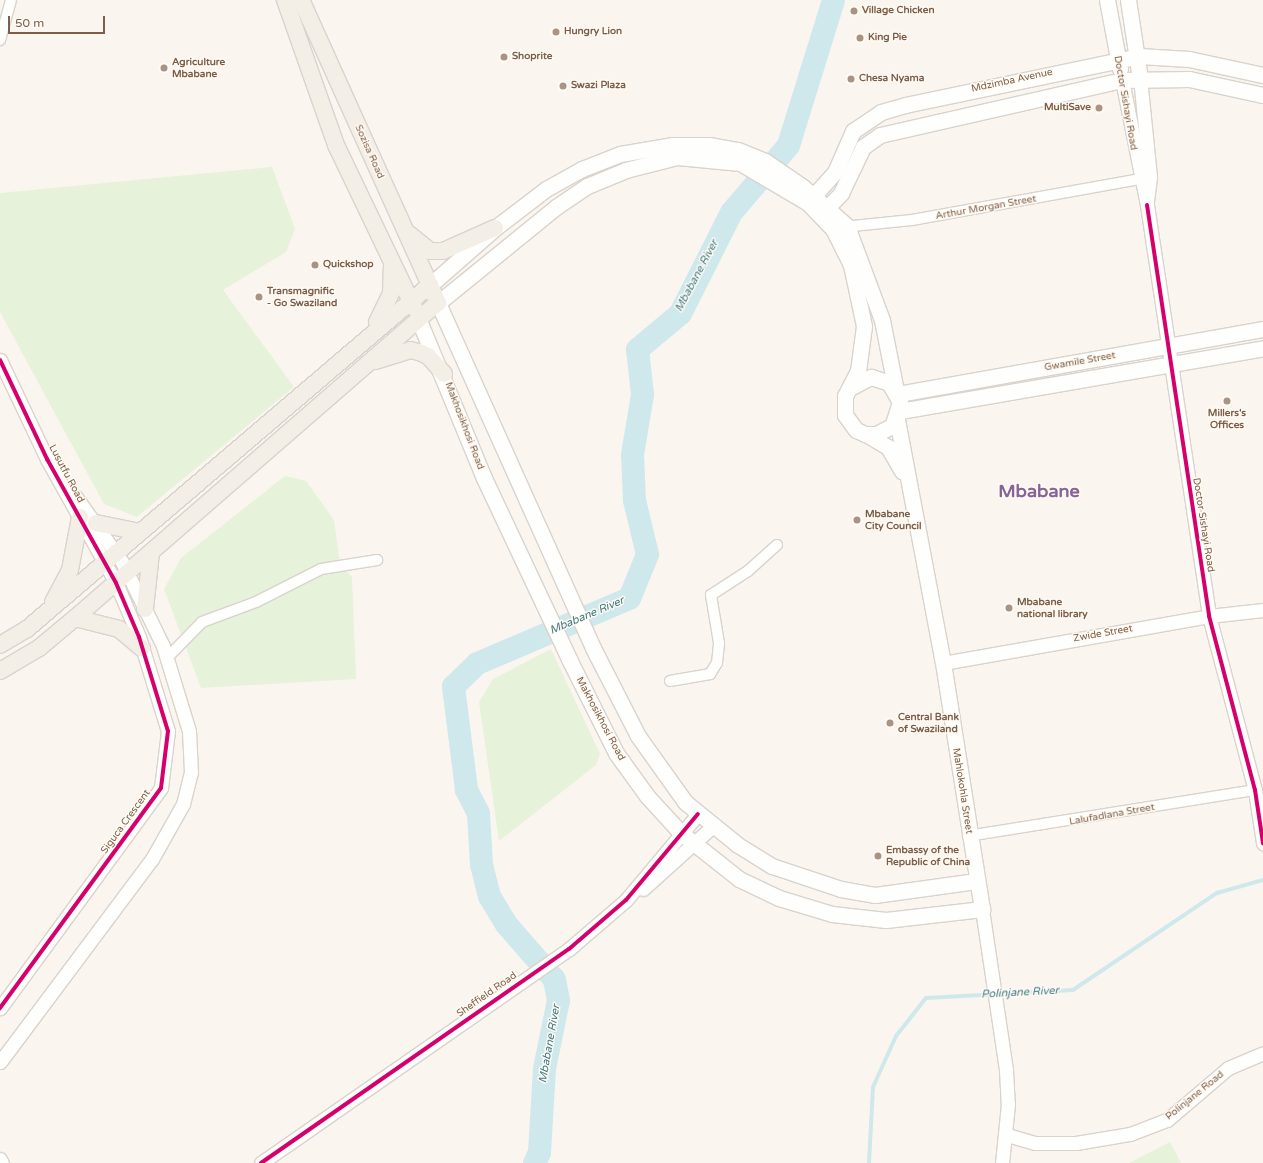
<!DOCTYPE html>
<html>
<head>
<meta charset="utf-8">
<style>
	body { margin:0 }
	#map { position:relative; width:1263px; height:1163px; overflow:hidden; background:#faf6ef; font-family:"Varela Round",sans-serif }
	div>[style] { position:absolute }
	.green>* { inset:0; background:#e6f2d9 }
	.stream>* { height:4px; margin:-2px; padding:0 2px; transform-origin:2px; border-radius:2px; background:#cfe8ec }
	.river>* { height:23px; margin:-11.5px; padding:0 11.5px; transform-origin:11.5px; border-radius:11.5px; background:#cfe8ec }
	.roads { filter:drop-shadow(1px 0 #d9d3cd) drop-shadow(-1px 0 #d9d3cd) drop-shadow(0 1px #d9d3cd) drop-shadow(0 -1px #d9d3cd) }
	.minor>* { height:10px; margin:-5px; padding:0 5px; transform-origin:5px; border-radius:5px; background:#fefefd }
	.tertiary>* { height:13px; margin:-6.5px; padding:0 6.5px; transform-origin:6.5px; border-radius:6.5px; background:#fefefd }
	.secondary>* { height:15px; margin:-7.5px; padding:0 7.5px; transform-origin:7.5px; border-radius:7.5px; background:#fefefd }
	.primary>* { height:16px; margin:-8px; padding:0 8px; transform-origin:8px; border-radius:8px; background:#f4efe6 }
	.cycleway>* { height:4px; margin:-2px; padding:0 2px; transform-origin:2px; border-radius:2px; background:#d6006c }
	.dots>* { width:11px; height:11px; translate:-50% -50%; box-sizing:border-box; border:2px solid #fffaf2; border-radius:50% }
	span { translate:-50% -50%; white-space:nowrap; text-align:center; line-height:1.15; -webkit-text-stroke:3px #fffaf2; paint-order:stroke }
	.poi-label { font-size:10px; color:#7c5e4a; font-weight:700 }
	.left { translate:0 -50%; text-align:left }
	.right { translate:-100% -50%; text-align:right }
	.street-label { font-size:10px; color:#7c5e4a }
	.water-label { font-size:11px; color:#3f7b89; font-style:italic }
	.town-label { font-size:18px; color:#886398; font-weight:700 }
	.scale { position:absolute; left:8px; top:16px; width:97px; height:18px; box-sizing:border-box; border:2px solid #7c5e4a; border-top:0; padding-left:5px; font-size:12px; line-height:14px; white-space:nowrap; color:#7c5e4a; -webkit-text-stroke:3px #fffaf2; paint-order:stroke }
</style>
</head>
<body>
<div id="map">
	<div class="green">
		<div style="clip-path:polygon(272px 167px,295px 229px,286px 252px,223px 290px,294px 387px,137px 517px,104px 504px,0 312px,0 193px)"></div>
		<div style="clip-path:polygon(285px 476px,306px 481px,334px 520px,340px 564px,352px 577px,356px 679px,201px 688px,164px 589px,181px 558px)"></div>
		<div style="clip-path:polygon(551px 649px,600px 754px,596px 765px,499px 841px,479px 702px,493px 679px)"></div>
		<div style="clip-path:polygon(1170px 1142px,1181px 1163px,1129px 1163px)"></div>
	</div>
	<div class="stream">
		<div style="left:869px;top:1163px;width:76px;rotate:-87deg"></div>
		<div style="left:873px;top:1087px;width:56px;rotate:-65.7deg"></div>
		<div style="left:896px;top:1036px;width:48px;rotate:-51.7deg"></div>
		<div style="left:926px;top:998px;width:147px;rotate:-3.1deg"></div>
		<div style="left:1073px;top:990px;width:174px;rotate:-34deg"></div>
		<div style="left:1217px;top:893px;width:48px;rotate:-15.8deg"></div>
	</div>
	<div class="river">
		<div style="left:534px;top:1163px;width:12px;rotate:-66deg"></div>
		<div style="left:539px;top:1152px;width:84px;rotate:-86.6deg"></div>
		<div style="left:544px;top:1068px;width:69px;rotate:-78.4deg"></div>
		<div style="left:558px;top:1000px;width:21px;rotate:-101deg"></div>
		<div style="left:554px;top:979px;width:73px;rotate:-131.1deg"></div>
		<div style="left:506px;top:924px;width:33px;rotate:-121deg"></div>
		<div style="left:489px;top:896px;width:33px;rotate:-104deg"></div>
		<div style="left:481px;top:864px;width:51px;rotate:-93.4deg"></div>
		<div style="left:478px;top:813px;width:27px;rotate:-117deg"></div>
		<div style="left:466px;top:789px;width:104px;rotate:-97.2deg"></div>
		<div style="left:453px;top:686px;width:33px;rotate:-44deg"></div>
		<div style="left:477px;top:663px;width:165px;rotate:-23.2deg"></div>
		<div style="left:629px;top:598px;width:48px;rotate:-67.8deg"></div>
		<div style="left:647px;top:554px;width:56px;rotate:-103.5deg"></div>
		<div style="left:634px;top:500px;width:46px;rotate:-92.5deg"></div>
		<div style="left:632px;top:454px;width:61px;rotate:-80.5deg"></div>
		<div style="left:642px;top:394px;width:45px;rotate:-96.3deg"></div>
		<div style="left:637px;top:349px;width:56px;rotate:-39.9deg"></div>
		<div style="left:680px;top:313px;width:113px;rotate:-63.2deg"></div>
		<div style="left:731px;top:212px;width:88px;rotate:-49.6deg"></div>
		<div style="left:788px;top:145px;width:152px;rotate:-72.8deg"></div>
	</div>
	<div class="roads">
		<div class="minor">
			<div style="left:0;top:40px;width:41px;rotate:-74.6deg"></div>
			<div style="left:843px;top:227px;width:69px;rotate:-5.8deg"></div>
			<div style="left:912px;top:220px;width:231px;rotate:-10.2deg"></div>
			<div style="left:167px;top:658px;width:50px;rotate:-45.8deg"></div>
			<div style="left:202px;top:622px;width:58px;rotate:-20.3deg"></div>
			<div style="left:256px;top:602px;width:73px;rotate:-26.9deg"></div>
			<div style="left:321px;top:569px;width:57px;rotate:-9.1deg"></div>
			<div style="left:670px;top:681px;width:41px;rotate:-9.9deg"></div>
			<div style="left:710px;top:674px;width:13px;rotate:-58deg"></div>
			<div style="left:717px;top:663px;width:20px;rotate:-84deg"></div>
			<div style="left:719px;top:643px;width:49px;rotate:-99.5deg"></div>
			<div style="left:711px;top:595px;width:44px;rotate:-33deg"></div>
			<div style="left:748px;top:571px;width:39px;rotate:-42deg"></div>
			<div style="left:968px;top:836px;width:291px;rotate:-9.1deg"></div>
		</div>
		<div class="tertiary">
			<div style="left:1140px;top:78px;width:100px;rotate:84.2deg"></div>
			<div style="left:1150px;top:177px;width:23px;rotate:97deg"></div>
			<div style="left:1122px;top:80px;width:127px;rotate:78.7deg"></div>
			<div style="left:1147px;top:205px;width:416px;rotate:81.4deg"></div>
			<div style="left:1209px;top:616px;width:180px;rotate:75.2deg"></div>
			<div style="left:1255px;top:790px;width:54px;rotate:81.4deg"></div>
			<div style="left:0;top:360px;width:110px;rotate:64.6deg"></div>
			<div style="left:47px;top:459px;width:142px;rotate:60.9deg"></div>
			<div style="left:116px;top:583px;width:59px;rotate:66.9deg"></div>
			<div style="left:139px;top:637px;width:98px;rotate:72.9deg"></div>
			<div style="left:168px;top:731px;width:57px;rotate:97deg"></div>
			<div style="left:161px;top:788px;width:273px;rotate:126.2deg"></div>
			<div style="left:943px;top:663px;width:270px;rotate:-10deg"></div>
			<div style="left:1209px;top:616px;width:54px;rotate:-6.3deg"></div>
			<div style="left:643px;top:889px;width:94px;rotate:-42deg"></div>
			<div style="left:982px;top:909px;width:163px;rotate:81.5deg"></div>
			<div style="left:1006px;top:1070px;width:34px;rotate:87deg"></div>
			<div style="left:1008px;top:1104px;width:59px;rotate:95.8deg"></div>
			<div style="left:0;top:1062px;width:254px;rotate:-53.2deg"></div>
			<div style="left:152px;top:859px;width:63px;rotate:-60.6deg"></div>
			<div style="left:183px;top:804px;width:33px;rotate:-76deg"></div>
			<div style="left:191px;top:772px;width:41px;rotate:-92.8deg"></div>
			<div style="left:189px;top:731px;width:89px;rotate:-107deg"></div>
			<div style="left:163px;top:646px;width:93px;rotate:-116deg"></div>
			<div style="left:122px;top:562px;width:80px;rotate:-125.3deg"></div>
			<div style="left:1007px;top:1135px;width:29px;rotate:16deg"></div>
			<div style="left:1035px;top:1143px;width:41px"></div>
			<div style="left:1076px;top:1143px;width:55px;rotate:-9.5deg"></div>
			<div style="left:1130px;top:1134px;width:40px;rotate:-21deg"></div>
			<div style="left:1167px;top:1120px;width:80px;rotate:-40.4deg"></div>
			<div style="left:1228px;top:1068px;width:38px;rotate:-23deg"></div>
			<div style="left:0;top:1159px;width:4px;rotate:63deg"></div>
			<div style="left:261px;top:1163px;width:375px;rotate:-34.8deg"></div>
			<div style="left:569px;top:949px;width:75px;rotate:-40.7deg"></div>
			<div style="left:626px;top:900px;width:112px;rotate:-50.1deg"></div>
		</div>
		<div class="secondary">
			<div style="left:1107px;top:0;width:70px;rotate:79.3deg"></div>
			<div style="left:1128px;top:0;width:79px;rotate:81.3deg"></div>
			<div style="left:808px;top:202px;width:40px;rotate:-48deg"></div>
			<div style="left:835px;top:172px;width:45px;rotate:-66.3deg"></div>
			<div style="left:853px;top:131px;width:34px;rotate:-34deg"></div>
			<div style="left:881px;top:112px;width:25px;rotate:-16deg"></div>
			<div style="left:905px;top:105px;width:239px;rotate:-11.8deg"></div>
			<div style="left:1139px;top:56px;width:50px;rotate:3.4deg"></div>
			<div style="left:1189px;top:59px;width:76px;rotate:12.2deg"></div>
			<div style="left:822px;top:213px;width:28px;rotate:-46deg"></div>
			<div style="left:841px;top:193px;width:51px;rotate:-64.4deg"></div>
			<div style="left:863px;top:147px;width:21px;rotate:-35deg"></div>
			<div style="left:880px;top:135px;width:248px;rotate:-12.8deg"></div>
			<div style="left:1122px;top:80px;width:67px;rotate:-0.9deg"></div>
			<div style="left:1189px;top:79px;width:76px;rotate:12.2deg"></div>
			<div style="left:430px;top:285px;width:86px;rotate:-41.2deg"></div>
			<div style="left:495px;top:228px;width:64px;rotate:-37.4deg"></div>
			<div style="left:546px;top:189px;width:41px;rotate:-29.1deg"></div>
			<div style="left:582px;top:169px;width:41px;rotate:-21.5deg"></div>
			<div style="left:620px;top:154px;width:54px;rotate:-9.6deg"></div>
			<div style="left:673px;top:145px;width:36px"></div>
			<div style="left:709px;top:145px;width:29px;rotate:10deg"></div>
			<div style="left:738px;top:150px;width:29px;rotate:22deg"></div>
			<div style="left:765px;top:161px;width:46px;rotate:34.4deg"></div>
			<div style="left:803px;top:187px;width:59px;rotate:41.6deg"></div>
			<div style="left:847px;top:226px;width:100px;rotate:69.6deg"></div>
			<div style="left:882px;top:320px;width:72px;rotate:78.8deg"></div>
			<div style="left:418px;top:318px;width:173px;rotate:67.6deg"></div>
			<div style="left:484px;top:478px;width:200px;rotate:64.8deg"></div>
			<div style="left:569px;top:659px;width:105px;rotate:63.4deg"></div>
			<div style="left:616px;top:753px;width:53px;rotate:54.2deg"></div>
			<div style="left:647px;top:796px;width:50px;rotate:47.4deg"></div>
			<div style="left:681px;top:833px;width:74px;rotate:38.4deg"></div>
			<div style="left:739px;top:879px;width:44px;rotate:25.4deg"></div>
			<div style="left:779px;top:898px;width:55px;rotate:16.8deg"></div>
			<div style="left:832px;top:914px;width:54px;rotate:6.3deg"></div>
			<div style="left:886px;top:920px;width:97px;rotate:-6.5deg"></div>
			<div style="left:982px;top:909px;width:249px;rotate:-99deg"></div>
			<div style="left:943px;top:663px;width:248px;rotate:-100.7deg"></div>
			<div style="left:850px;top:388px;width:24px;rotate:-28deg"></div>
			<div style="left:871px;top:377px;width:19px;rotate:18deg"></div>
			<div style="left:889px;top:383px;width:22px;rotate:60deg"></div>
			<div style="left:900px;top:402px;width:25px;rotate:108deg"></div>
			<div style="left:892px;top:426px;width:18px;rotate:153deg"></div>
			<div style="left:876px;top:434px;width:11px;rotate:180deg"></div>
			<div style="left:865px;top:434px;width:10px;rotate:-156deg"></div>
			<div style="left:856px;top:430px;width:19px;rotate:-126deg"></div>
			<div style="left:845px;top:415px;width:19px;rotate:-90deg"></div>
			<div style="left:845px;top:396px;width:28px;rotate:-63deg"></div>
			<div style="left:858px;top:371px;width:45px;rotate:-82.4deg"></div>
			<div style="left:864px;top:326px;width:62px;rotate:-102deg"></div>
			<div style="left:851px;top:265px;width:40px;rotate:-116.6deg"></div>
			<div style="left:833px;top:229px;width:36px;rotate:-134deg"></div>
			<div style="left:808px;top:203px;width:79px;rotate:-149.5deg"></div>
			<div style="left:740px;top:163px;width:63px;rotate:-174.6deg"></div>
			<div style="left:677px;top:157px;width:53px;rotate:165.7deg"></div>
			<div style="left:626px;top:170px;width:42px;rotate:157.7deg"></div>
			<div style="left:587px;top:186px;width:37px;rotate:146deg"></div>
			<div style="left:556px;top:207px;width:152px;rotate:140.9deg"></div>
			<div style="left:438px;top:303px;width:378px;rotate:65.8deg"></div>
			<div style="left:593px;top:648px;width:99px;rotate:62.9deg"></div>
			<div style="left:638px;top:736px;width:81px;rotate:54.5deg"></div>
			<div style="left:685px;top:802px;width:68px;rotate:39.1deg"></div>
			<div style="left:738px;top:845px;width:40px;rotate:32deg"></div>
			<div style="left:772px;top:866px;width:73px;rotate:18.4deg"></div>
			<div style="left:841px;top:889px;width:35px;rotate:10deg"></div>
			<div style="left:875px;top:895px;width:102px;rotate:-7.9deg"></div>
			<div style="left:898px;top:394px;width:371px;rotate:-10.1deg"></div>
			<div style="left:900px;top:411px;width:368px;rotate:-9.8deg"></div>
			<div style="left:866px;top:434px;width:26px;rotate:31deg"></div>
			<div style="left:888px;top:447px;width:28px;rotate:60deg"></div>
		</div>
		<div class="primary">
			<div style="left:285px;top:0;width:154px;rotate:70.6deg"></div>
			<div style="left:336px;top:145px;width:181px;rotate:64.4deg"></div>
			<div style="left:409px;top:234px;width:27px;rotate:39deg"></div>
			<div style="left:430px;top:251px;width:13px"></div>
			<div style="left:443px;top:251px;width:57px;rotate:-23.9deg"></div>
			<div style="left:377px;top:322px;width:32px;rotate:-64deg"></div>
			<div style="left:391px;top:293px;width:26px;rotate:-88deg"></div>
			<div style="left:375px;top:361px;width:37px;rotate:-17deg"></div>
			<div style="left:410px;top:350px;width:9px;rotate:13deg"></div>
			<div style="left:419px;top:352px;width:10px;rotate:24deg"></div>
			<div style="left:428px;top:356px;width:24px;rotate:48deg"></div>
			<div style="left:96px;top:523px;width:45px;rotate:11.6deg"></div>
			<div style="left:53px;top:602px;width:36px;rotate:-62deg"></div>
			<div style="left:70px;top:570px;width:54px;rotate:-79.3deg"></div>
			<div style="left:145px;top:609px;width:56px;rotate:-83.9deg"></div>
			<div style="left:75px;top:618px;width:45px;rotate:14deg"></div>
			<div style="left:119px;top:629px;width:30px;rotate:40deg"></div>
			<div style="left:0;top:645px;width:31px;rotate:-31deg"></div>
			<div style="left:27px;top:629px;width:530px;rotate:-40.48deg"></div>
			<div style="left:0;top:671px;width:45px;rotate:-30.5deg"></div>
			<div style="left:39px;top:648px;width:47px;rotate:-39.8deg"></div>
			<div style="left:75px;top:618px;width:481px;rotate:-41deg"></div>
			<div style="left:438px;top:303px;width:333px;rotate:-114.3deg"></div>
		</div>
	</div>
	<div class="cycleway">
		<div style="left:1147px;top:205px;width:416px;rotate:81.4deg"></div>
		<div style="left:1209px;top:616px;width:180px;rotate:75.2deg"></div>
		<div style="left:1255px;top:790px;width:54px;rotate:81.4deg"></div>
		<div style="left:0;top:360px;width:110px;rotate:64.6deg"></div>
		<div style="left:47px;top:459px;width:142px;rotate:60.9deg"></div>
		<div style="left:116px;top:583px;width:59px;rotate:66.9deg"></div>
		<div style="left:139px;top:637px;width:98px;rotate:72.9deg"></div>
		<div style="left:168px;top:731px;width:57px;rotate:97deg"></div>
		<div style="left:161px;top:788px;width:273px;rotate:126.2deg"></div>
		<div style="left:261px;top:1163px;width:375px;rotate:-34.8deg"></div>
		<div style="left:569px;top:949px;width:75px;rotate:-40.7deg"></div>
		<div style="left:626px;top:900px;width:112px;rotate:-50.1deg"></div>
	</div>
	<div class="dots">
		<div style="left:854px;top:11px;background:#a89384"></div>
		<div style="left:556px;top:32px;background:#a89384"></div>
		<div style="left:860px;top:38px;background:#a89384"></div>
		<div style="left:504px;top:57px;background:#a89384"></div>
		<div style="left:164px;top:68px;background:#a89384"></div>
		<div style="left:851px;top:79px;background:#a89384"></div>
		<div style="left:563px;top:86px;background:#a89384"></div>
		<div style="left:1099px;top:108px;background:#a89384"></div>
		<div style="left:315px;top:265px;background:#a89384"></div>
		<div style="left:259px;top:297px;background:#a89384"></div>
		<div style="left:1227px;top:401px;background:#a89384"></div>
		<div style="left:857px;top:520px;background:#a89384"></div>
		<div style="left:1009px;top:608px;background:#a89384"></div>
		<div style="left:890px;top:723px;background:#a89384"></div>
		<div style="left:878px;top:856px;background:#a89384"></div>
	</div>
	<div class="poi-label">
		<span class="left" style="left:862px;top:11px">Village Chicken</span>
		<span class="left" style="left:564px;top:32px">Hungry Lion</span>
		<span class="left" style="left:868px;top:38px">King Pie</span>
		<span class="left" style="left:512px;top:57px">Shoprite</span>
		<span class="left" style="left:172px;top:68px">Agriculture<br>Mbabane</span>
		<span class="left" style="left:859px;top:79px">Chesa Nyama</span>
		<span class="left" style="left:571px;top:86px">Swazi Plaza</span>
		<span class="right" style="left:1091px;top:108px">MultiSave</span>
		<span class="left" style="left:323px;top:265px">Quickshop</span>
		<span class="left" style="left:267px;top:297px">Transmagnific<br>- Go Swaziland</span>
		<span style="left:1227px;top:419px">Millers's<br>Offices</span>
		<span class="left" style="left:865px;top:520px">Mbabane<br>City Council</span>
		<span class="left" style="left:1017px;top:608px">Mbabane<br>national library</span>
		<span class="left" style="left:898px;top:723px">Central Bank<br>of Swaziland</span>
		<span class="left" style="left:886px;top:856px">Embassy of the<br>Republic of China</span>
	</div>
	<div class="street-label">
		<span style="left:1012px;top:81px;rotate:-12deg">Mdzimba Avenue</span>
		<span style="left:1125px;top:103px;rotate:80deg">Doctor Sishayi Road</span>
		<span style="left:369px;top:152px;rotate:66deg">Sozisa Road</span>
		<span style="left:986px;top:208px;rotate:-10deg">Arthur Morgan Street</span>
		<span style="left:1080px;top:362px;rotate:-10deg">Gwamile Street</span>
		<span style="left:464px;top:426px;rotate:69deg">Makhosikhosi Road</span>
		<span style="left:66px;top:474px;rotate:62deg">Lusutfu Road</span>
		<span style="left:1203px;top:525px;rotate:81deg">Doctor Sishayi Road</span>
		<span style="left:1103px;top:634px;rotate:-10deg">Zwide Street</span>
		<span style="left:600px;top:719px;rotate:62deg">Makhosikhosi Road</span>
		<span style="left:962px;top:791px;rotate:81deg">Mahlokohla Street</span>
		<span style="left:1112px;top:815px;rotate:-10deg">Lalufadlana Street</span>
		<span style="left:126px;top:822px;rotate:-54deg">Siguca Crescent</span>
		<span style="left:487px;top:995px;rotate:-35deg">Sheffield Road</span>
		<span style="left:1195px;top:1096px;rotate:-39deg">Polinjane Road</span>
	</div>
	<div class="water-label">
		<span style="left:697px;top:276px;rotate:-62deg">Mbabane River</span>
		<span style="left:587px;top:616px;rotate:-23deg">Mbabane River</span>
		<span style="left:1020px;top:993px;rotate:-3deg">Polinjane River</span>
		<span style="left:550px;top:1044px;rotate:-80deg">Mbabane River</span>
	</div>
	<div class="town-label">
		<span style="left:1039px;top:491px">Mbabane</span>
	</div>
	<div class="scale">50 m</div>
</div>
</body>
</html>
